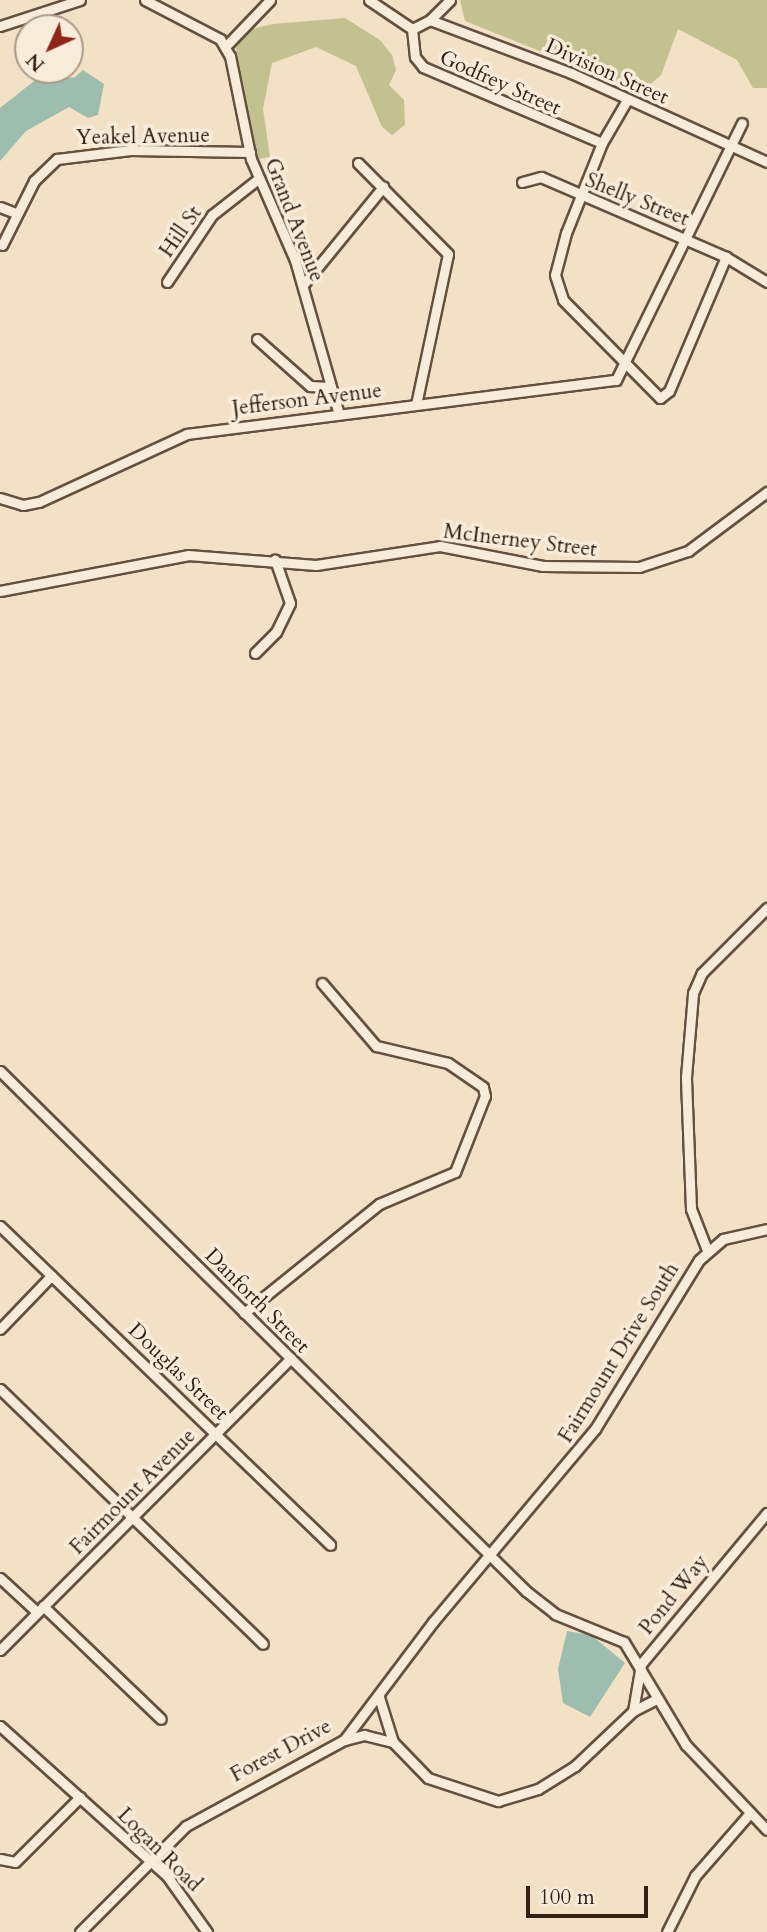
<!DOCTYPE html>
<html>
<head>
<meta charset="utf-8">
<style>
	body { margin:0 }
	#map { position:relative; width:767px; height:1932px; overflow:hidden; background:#f3e1c5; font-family:Cardo,serif }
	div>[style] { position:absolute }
	.green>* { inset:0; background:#c3c18f }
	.water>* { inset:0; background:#9dbeae }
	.roads { filter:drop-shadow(2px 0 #64503f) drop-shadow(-2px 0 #64503f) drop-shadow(0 2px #64503f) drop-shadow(0 -2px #64503f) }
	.street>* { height:9px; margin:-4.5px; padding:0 4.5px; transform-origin:4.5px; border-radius:4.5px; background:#f7ecd9 }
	span { translate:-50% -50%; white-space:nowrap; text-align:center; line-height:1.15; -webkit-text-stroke:7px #f7ecd9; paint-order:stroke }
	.street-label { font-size:21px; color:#342012 }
	.north { position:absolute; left:14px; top:14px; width:70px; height:70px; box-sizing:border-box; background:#f7ecd9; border:2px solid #a99a89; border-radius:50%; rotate:225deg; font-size:19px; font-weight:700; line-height:28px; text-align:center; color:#342012 }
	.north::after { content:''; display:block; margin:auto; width:24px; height:32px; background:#8f2418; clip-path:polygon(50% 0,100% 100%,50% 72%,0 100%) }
	.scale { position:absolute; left:526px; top:1886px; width:122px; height:32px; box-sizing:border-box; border:4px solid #342012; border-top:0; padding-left:9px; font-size:21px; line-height:24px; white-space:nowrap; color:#342012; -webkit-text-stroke:5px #f7ecd9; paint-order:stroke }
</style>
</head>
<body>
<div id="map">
	<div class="green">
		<div style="clip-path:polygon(460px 0,767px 0,767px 88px,753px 88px,737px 60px,678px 29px,661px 75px,644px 90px,634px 89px,465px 21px)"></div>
		<div style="clip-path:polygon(345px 18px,380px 40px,392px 55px,396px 70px,389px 85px,404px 100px,405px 125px,392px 135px,382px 127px,356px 66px,316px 47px,272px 63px,263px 109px,270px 157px,258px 159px,236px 48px,240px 40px,252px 29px,273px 24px)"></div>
	</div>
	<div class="water">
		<div style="clip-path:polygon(83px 70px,104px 84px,98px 115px,88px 118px,69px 107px,26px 131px,0 161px,0 108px,43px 74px,74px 78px)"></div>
		<div style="clip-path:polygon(567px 1631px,591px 1635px,625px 1663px,590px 1717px,563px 1703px,558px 1669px)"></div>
	</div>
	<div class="roads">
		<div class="street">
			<div style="left:145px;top:0;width:85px;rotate:27.5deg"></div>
			<div style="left:220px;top:39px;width:20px;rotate:60deg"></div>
			<div style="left:230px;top:56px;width:105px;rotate:78.5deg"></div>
			<div style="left:251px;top:159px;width:110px;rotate:66.5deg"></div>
			<div style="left:295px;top:260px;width:160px;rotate:74.1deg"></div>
			<div style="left:369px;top:0;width:52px;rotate:34deg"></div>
			<div style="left:450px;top:0;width:28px;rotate:135deg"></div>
			<div style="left:430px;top:20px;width:20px;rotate:153deg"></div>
			<div style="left:412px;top:29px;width:28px;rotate:84deg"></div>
			<div style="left:415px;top:57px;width:13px;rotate:51deg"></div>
			<div style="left:423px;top:67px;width:194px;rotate:23deg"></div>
			<div style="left:430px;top:20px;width:151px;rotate:20.6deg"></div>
			<div style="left:571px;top:73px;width:215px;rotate:24.4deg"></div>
			<div style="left:0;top:26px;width:84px;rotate:-18deg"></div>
			<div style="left:225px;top:47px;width:65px;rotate:-46.2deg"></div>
			<div style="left:627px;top:100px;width:50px;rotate:120.2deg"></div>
			<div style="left:602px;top:143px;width:97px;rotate:111.8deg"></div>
			<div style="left:566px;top:233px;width:43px;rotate:104.7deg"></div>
			<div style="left:555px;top:275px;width:26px;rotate:72deg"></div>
			<div style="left:563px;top:300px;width:138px;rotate:45.3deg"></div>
			<div style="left:660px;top:398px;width:11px;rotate:-38deg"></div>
			<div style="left:669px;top:391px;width:146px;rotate:-67deg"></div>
			<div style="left:358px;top:163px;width:128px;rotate:45.3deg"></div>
			<div style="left:448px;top:254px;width:153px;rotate:102deg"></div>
			<div style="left:522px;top:182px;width:20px;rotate:-15deg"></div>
			<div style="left:541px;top:177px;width:202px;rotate:23.4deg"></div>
			<div style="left:726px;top:257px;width:48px;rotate:31.4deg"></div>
			<div style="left:0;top:207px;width:17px;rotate:21deg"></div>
			<div style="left:2px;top:245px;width:72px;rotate:-63.4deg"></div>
			<div style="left:34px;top:181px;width:32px;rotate:-44deg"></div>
			<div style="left:57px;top:159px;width:74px;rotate:-7deg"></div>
			<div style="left:130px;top:150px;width:120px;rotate:1deg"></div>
			<div style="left:167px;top:282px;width:81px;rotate:-56.1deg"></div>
			<div style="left:212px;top:215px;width:58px;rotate:-38deg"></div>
			<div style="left:303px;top:285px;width:127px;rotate:-50.8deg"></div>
			<div style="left:257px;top:339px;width:71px;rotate:41.6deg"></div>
			<div style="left:310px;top:386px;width:19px;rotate:3deg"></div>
			<div style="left:0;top:498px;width:24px;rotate:17deg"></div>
			<div style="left:23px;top:505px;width:16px;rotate:-11deg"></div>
			<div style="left:39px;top:502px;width:163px;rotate:-24.7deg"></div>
			<div style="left:187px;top:434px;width:432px;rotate:-7.2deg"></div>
			<div style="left:616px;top:380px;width:286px;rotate:-63.9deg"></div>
			<div style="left:0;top:591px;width:191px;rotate:-10.8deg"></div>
			<div style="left:188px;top:555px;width:128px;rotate:4.5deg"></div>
			<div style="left:316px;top:565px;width:125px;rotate:-8.7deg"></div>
			<div style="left:440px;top:546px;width:105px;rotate:11deg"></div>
			<div style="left:543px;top:566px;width:96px;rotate:0.6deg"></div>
			<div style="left:639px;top:567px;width:52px;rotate:-18.1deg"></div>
			<div style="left:688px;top:551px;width:99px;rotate:-36.8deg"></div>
			<div style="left:255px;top:653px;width:30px;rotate:-45deg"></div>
			<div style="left:276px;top:632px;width:32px;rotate:-64deg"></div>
			<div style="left:290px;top:603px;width:46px;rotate:-109.2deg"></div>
			<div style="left:0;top:1071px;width:740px;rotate:44.67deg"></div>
			<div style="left:526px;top:1591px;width:37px;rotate:38deg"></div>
			<div style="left:555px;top:1614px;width:74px;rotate:22.1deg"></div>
			<div style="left:624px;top:1642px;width:120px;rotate:59deg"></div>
			<div style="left:686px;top:1745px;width:117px;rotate:46.4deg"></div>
			<div style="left:0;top:1226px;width:459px;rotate:44deg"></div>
			<div style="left:707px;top:1250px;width:44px;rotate:-111.3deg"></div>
			<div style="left:691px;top:1209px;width:132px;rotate:-92.2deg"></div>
			<div style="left:686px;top:1077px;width:84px;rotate:-85.2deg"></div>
			<div style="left:693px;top:993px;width:22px;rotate:-66deg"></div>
			<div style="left:702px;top:973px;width:92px;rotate:-45deg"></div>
			<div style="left:244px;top:1313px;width:174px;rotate:-38.9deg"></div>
			<div style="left:379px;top:1204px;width:82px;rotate:-22.8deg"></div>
			<div style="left:455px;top:1172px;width:82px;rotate:-68.5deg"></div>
			<div style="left:485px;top:1096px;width:9px;rotate:-103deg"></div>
			<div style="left:483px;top:1087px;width:42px;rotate:-145.6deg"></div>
			<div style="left:448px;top:1063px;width:74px;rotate:-166.7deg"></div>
			<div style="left:376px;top:1046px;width:83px;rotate:-130.6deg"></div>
			<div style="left:0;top:1329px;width:74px;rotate:-46.1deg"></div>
			<div style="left:0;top:1389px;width:366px;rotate:44.1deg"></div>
			<div style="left:0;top:1578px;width:50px;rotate:42.6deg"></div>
			<div style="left:43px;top:1606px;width:163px;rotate:43.8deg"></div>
			<div style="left:0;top:1650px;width:412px;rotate:-45.1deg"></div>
			<div style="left:379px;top:1697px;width:47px;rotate:72.7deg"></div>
			<div style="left:393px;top:1742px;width:50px;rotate:45.8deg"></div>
			<div style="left:428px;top:1778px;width:74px;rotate:18.2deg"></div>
			<div style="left:498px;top:1801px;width:42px;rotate:-16.7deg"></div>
			<div style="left:538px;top:1789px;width:44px;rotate:-31.9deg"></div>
			<div style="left:575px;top:1766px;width:80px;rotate:-43.5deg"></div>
			<div style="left:633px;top:1711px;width:48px;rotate:-80.3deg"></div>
			<div style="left:641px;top:1664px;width:197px;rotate:-50.2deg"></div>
			<div style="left:633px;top:1711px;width:27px;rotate:-27deg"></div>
			<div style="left:0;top:1726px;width:224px;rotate:41.9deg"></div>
			<div style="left:167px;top:1876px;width:69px;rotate:54.5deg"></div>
			<div style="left:345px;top:1740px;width:20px;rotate:-15deg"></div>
			<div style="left:364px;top:1735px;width:30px;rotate:14deg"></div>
			<div style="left:0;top:1859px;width:15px;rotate:11deg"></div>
			<div style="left:15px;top:1862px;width:92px;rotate:-45deg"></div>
			<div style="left:80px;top:1932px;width:150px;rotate:-45deg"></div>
			<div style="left:186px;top:1826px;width:180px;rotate:-28.6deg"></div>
			<div style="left:344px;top:1740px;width:148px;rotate:-53deg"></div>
			<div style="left:433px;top:1622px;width:252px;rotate:-50deg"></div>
			<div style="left:595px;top:1429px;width:198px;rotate:-58.4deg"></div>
			<div style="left:699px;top:1260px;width:32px;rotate:-41deg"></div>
			<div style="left:723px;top:1239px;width:45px;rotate:-12.8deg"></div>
			<div style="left:667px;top:1932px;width:63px;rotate:-63.4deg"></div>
			<div style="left:695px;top:1876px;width:84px;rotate:-48.9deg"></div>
		</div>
	</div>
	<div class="street-label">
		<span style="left:607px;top:72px;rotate:24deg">Division Street</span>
		<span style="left:500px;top:83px;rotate:24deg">Godfrey Street</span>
		<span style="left:143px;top:137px;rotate:-1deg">Yeakel Avenue</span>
		<span style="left:637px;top:200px;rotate:22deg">Shelly Street</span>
		<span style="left:294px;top:220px;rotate:69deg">Grand Avenue</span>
		<span style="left:181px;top:232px;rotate:-55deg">Hill St</span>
		<span style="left:307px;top:400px;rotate:-7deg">Jefferson Avenue</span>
		<span style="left:520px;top:541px;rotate:7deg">McInerney Street</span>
		<span style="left:257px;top:1301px;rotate:45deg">Danforth Street</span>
		<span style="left:619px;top:1353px;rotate:-58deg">Fairmount Drive South</span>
		<span style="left:178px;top:1372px;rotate:44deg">Douglas Street</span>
		<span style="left:133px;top:1492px;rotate:-45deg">Fairmount Avenue</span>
		<span style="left:674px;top:1595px;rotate:-51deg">Pond Way</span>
		<span style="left:281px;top:1751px;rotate:-28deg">Forest Drive</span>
		<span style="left:159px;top:1850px;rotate:45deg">Logan Road</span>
	</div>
	<div class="north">N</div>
	<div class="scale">100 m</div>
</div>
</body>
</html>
